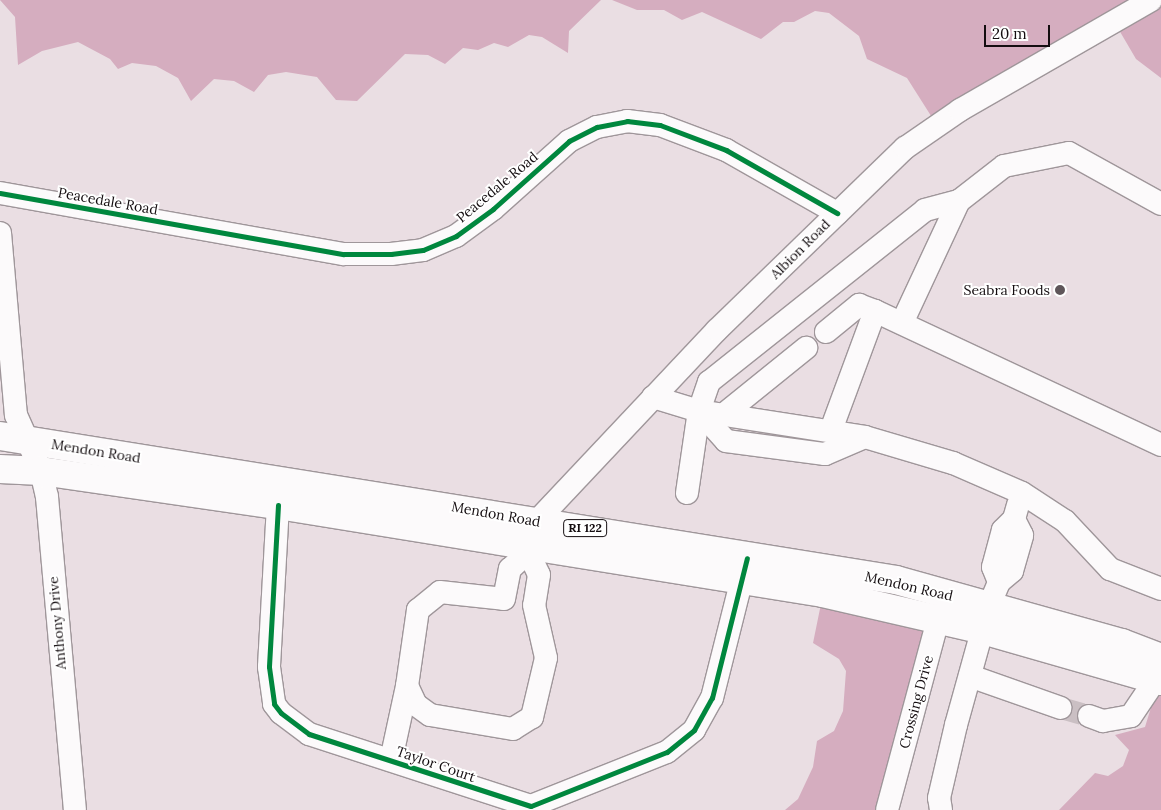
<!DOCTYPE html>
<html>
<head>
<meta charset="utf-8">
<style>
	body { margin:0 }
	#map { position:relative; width:1161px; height:810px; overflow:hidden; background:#eadee3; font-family:Lora,serif }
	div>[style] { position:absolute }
	.forest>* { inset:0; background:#d5adbf }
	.minor-tunnel>* { height:22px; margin-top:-11px; transform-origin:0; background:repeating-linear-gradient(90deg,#cabfc3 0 22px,transparent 0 33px) }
	.roads { filter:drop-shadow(1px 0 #9f969a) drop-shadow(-1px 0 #9f969a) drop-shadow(0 1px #9f969a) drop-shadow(0 -1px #9f969a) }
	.minor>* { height:22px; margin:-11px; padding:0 11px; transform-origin:11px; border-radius:11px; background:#fcfafb }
	.major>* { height:28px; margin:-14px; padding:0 14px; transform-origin:14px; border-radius:14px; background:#fcfafb }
	.cycleway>* { height:5px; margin:-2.5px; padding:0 2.5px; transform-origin:2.5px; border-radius:2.5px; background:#00873e }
	.dots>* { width:14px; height:14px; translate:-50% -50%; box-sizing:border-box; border:2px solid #fff; border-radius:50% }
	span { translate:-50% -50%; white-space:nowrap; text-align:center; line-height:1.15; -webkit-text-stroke:4px #fff; paint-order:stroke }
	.shield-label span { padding:1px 4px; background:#fff; border:1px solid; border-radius:4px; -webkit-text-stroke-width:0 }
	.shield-label { font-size:12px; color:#140d10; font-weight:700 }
	.street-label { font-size:14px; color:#140d10 }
	.poi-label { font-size:14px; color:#140d10 }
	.right { translate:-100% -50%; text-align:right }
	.scale { position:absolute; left:984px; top:25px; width:66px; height:22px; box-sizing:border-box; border:2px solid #140d10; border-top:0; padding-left:6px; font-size:15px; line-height:18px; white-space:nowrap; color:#140d10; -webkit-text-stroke:4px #fff; paint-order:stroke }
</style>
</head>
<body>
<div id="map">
	<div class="forest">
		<div style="clip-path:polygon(0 0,601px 0,569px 31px,568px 53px,542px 37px,529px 35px,508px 47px,494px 43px,478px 50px,463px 48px,445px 64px,428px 55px,405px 54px,357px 101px,336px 100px,317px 77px,286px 72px,268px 75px,254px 92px,234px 81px,214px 79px,191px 101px,178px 78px,156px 66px,132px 63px,118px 69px,110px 59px,78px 42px,42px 51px,18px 65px,15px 17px)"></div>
		<div style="clip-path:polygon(612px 0,1161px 0,1161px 78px,1136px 59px,1112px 18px,933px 119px,907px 78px,867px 59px,859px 36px,829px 13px,815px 11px,794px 22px,783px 22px,761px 39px,702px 12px,682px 20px,664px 10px,637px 10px)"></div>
		<div style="clip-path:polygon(823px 594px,935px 606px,891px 810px,785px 810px,798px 799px,813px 767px,817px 741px,834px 731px,843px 711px,846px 671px,839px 659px,813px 643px)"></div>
		<div style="clip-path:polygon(1161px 675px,1161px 810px,1059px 810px,1095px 773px,1108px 776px,1123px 766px,1129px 750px,1115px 735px,1145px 727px)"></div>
	</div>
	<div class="minor-tunnel">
		<div style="left:1061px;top:708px;width:29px;rotate:16deg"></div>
	</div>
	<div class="roads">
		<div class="minor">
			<div style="left:0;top:193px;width:349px;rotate:10.1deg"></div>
			<div style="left:344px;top:254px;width:47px"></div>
			<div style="left:391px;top:254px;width:32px;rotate:-7deg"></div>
			<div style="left:423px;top:250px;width:36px;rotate:-23deg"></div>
			<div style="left:456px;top:236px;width:46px;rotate:-36.1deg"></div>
			<div style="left:493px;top:209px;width:102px;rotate:-41.8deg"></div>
			<div style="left:569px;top:141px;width:31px;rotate:-27deg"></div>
			<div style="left:597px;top:127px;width:31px;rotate:-11deg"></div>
			<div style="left:627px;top:121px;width:33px;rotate:7deg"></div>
			<div style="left:660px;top:125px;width:71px;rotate:20.7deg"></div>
			<div style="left:726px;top:150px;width:128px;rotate:29.6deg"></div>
			<div style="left:0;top:233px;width:183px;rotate:85deg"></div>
			<div style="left:16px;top:415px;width:61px;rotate:65.9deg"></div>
			<div style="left:41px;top:471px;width:27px;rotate:77deg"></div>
			<div style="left:47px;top:497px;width:314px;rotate:84.9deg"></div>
			<div style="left:902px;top:323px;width:135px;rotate:-65deg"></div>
			<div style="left:959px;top:201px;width:57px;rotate:-37.9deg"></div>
			<div style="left:1004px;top:166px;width:66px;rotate:-11.3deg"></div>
			<div style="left:1069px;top:153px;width:105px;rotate:29deg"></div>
			<div style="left:826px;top:332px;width:43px;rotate:-39.3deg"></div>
			<div style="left:859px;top:305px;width:17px;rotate:21deg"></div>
			<div style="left:653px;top:397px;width:48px;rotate:16.9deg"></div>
			<div style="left:699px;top:411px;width:168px;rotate:8.9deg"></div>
			<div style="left:865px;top:437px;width:92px;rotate:16.5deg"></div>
			<div style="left:953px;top:463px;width:75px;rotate:23.5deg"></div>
			<div style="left:1022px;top:493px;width:51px;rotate:33.1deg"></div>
			<div style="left:1065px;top:521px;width:66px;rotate:46.8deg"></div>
			<div style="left:1110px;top:569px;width:55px;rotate:21.4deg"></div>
			<div style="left:699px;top:411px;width:40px;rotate:48deg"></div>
			<div style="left:726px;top:441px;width:100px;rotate:7.5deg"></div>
			<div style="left:825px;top:454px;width:43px;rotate:-23deg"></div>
			<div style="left:723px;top:415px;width:107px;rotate:-38.9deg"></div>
			<div style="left:831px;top:430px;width:127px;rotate:-69.7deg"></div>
			<div style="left:875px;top:311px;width:316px;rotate:25.1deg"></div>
			<div style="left:687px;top:493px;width:83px;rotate:-81.7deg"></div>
			<div style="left:699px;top:411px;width:31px;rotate:-71deg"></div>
			<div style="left:709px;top:382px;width:276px;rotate:-38.5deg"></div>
			<div style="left:925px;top:210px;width:35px;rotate:-15deg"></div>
			<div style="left:278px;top:505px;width:162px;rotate:93.2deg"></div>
			<div style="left:269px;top:667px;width:37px;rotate:82deg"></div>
			<div style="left:274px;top:704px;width:11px;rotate:52deg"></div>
			<div style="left:281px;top:713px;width:35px;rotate:37deg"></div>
			<div style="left:309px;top:734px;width:233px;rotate:18deg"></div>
			<div style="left:531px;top:806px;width:146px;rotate:-21.7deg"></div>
			<div style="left:667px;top:752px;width:35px;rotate:-39deg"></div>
			<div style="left:694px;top:730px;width:37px;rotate:-61deg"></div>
			<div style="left:712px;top:698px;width:139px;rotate:-75.9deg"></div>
			<div style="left:528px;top:552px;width:25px;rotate:64deg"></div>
			<div style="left:539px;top:575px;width:30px;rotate:99deg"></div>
			<div style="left:534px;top:605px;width:54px;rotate:77.2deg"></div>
			<div style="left:546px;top:658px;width:61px;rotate:103.3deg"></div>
			<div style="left:532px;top:717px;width:22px;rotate:148deg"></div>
			<div style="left:513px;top:729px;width:84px;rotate:-170.4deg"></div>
			<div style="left:430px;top:715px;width:17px;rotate:-144deg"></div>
			<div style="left:416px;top:705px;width:21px;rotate:-115deg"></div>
			<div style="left:407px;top:686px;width:77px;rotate:-81.8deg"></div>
			<div style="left:418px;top:610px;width:28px;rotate:-39deg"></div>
			<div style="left:440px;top:592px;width:64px;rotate:6.2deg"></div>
			<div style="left:504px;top:599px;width:31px;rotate:-79deg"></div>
			<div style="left:510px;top:569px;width:25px;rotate:-43deg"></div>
			<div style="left:528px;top:552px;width:32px;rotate:-74deg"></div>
			<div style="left:537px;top:521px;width:262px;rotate:-46.7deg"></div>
			<div style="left:717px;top:330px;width:262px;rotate:-44.1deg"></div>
			<div style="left:905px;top:148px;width:67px;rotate:-34.6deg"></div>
			<div style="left:960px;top:110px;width:220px;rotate:-29.9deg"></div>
			<div style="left:999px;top:582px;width:16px;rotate:-112deg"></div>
			<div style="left:993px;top:567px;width:38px;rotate:-75deg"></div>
			<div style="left:1003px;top:530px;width:16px;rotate:-45deg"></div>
			<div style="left:1014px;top:519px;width:15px;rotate:-74deg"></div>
			<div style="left:970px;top:676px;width:96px;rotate:19.4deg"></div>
			<div style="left:1089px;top:716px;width:15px;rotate:20deg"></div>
			<div style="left:1103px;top:721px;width:28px;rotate:-10deg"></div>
			<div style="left:1131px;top:716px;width:45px;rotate:-56deg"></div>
			<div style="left:391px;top:760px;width:76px;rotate:-77.8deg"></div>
			<div style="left:887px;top:810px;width:212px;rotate:-75deg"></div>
			<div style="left:941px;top:810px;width:12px;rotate:-99deg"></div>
			<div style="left:939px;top:798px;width:75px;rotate:-76.9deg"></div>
			<div style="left:956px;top:725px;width:123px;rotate:-74.5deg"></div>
			<div style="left:989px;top:606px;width:26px;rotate:-67deg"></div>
			<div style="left:999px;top:582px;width:17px;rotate:-40deg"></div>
			<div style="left:1012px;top:571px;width:37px;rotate:-74deg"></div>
			<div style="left:1022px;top:535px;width:18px;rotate:-117deg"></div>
		</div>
		<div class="major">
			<div style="left:0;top:436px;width:907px;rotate:9.13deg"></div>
			<div style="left:896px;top:580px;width:235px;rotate:15.6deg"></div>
			<div style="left:1122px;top:643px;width:42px;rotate:21deg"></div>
			<div style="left:0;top:469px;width:41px;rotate:2.8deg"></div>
			<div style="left:41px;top:471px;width:239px;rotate:8.2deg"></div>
			<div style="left:278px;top:505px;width:552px;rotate:9.17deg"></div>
			<div style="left:823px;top:593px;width:164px;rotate:13deg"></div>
			<div style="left:983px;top:630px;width:185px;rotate:16deg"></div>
		</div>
	</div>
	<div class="cycleway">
		<div style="left:0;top:193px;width:349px;rotate:10.1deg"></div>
		<div style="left:344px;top:254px;width:47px"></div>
		<div style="left:391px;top:254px;width:32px;rotate:-7deg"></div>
		<div style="left:423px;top:250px;width:36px;rotate:-23deg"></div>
		<div style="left:456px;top:236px;width:46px;rotate:-36.1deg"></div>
		<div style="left:493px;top:209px;width:102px;rotate:-41.8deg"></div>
		<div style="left:569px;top:141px;width:31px;rotate:-27deg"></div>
		<div style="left:597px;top:127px;width:31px;rotate:-11deg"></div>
		<div style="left:627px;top:121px;width:33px;rotate:7deg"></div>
		<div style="left:660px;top:125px;width:71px;rotate:20.7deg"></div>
		<div style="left:726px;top:150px;width:128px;rotate:29.6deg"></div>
		<div style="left:278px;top:505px;width:162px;rotate:93.2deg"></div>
		<div style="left:269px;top:667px;width:37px;rotate:82deg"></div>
		<div style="left:274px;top:704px;width:11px;rotate:52deg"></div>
		<div style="left:281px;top:713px;width:35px;rotate:37deg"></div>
		<div style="left:309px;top:734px;width:233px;rotate:18deg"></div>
		<div style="left:531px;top:806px;width:146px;rotate:-21.7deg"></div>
		<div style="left:667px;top:752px;width:35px;rotate:-39deg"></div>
		<div style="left:694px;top:730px;width:37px;rotate:-61deg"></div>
		<div style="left:712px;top:698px;width:144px;rotate:-76deg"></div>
	</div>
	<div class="dots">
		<div style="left:1060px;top:290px;background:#5f565a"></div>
	</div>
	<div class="shield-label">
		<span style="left:585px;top:528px">RI 122</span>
	</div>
	<div class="street-label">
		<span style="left:497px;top:187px;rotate:-40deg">Peacedale Road</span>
		<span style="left:108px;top:201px;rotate:10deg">Peacedale Road</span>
		<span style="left:800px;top:249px;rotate:-45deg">Albion Road</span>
		<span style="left:96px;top:451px;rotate:9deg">Mendon Road</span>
		<span style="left:496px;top:514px;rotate:10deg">Mendon Road</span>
		<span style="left:909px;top:586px;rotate:13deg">Mendon Road</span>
		<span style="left:57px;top:623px;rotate:-95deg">Anthony Drive</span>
		<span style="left:916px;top:702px;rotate:-75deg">Crossing Drive</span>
		<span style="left:436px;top:764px;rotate:19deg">Taylor Court</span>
	</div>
	<div class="poi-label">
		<span class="right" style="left:1050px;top:290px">Seabra Foods</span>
	</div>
	<div class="scale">20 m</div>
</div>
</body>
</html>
